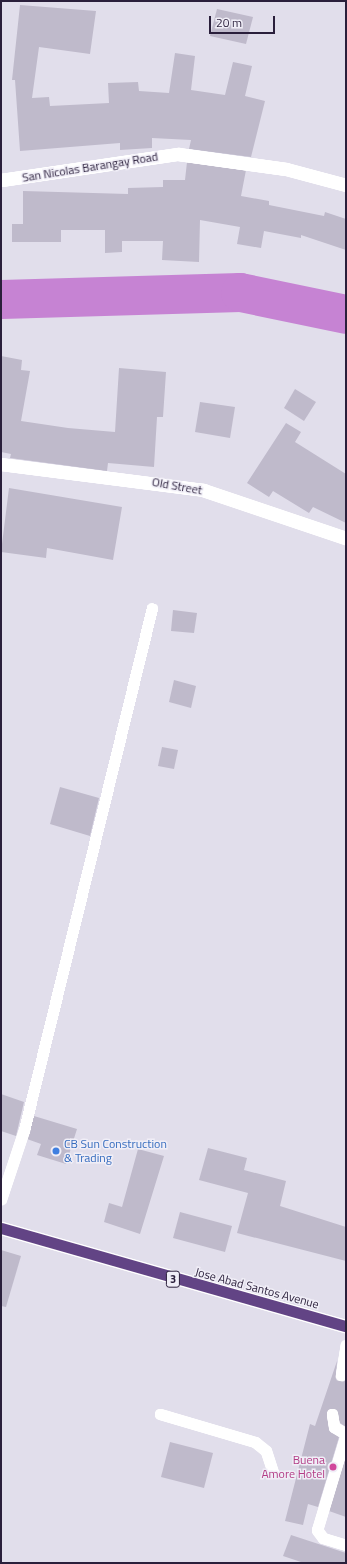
<!DOCTYPE html>
<html>
<head>
<meta charset="utf-8">
<style>
	body { margin:0 }
	#map { position:relative; width:347px; height:1564px; overflow:hidden; background:#e1deeb; font-family:"Titillium Web",sans-serif }
	div>[style] { position:absolute }
	.river>* { height:39px; margin:-19.5px; padding:0 19.5px; transform-origin:19.5px; border-radius:19.5px; background:#c683d3 }
	.building>* { inset:0; background:#bfbacb }
	.roads { filter:drop-shadow(1px 0 #fff) drop-shadow(-1px 0 #fff) drop-shadow(0 1px #fff) drop-shadow(0 -1px #fff) }
	.service>* { height:9px; margin:-4.5px; padding:0 4.5px; transform-origin:4.5px; border-radius:4.5px; background:#fff }
	.minor>* { height:11px; margin:-5.5px; padding:0 5.5px; transform-origin:5.5px; border-radius:5.5px; background:#fff }
	.tertiary>* { height:11px; margin:-5.5px; padding:0 5.5px; transform-origin:5.5px; border-radius:5.5px; background:#fff }
	.trunk>* { height:11px; margin:-5.5px; padding:0 5.5px; transform-origin:5.5px; border-radius:5.5px; background:#624485 }
	.dots>* { width:11px; height:11px; translate:-50% -50%; box-sizing:border-box; border:2px solid #f0eef7; border-radius:50% }
	span { translate:-50% -50%; white-space:nowrap; text-align:center; line-height:1.15; -webkit-text-stroke:3px #f0eef7; paint-order:stroke }
	.shield-label span { padding:1px 3px; background:#f0eef7; border:1px solid; border-radius:3px; -webkit-text-stroke-width:0 }
	.shield-label { font-size:11px; color:#2a1f3b; font-weight:700 }
	.street-label { font-size:12px; color:#2a1f3b }
	.shop-label { font-size:12px; color:#366cbe }
	.left { translate:0 -50%; text-align:left }
	.hotel-label { font-size:12px; color:#b23c85 }
	.right { translate:-100% -50%; text-align:right }
	.frame { position:absolute; inset:0; border:2px solid #2a1f3b; pointer-events:none }
	.scale { position:absolute; left:209px; top:16px; width:66px; height:18px; box-sizing:border-box; border:2px solid #2a1f3b; border-top:0; padding-left:5px; font-size:12px; line-height:14px; white-space:nowrap; color:#2a1f3b; -webkit-text-stroke:3px #f0eef7; paint-order:stroke }
</style>
</head>
<body>
<div id="map">
	<div class="river">
		<div style="left:1px;top:299px;width:239px;rotate:-1.7deg"></div>
		<div style="left:240px;top:292px;width:108px;rotate:11.7deg"></div>
	</div>
	<div class="building">
		<div style="clip-path:polygon(20px 5px,96px 11px,90px 54px,39px 47px,32px 98px,49px 97px,50px 106px,109px 103px,108px 83px,138px 82px,139px 91px,169px 93px,175px 53px,195px 56px,191px 90px,225px 95px,233px 62px,252px 66px,245px 96px,265px 101px,251px 157px,189px 149px,191px 140px,152px 138px,152px 148px,120px 150px,120px 143px,20px 151px,15px 80px,12px 80px)"></div>
		<div style="clip-path:polygon(217px 9px,253px 17px,246px 44px,210px 36px)"></div>
		<div style="clip-path:polygon(187px 162px,246px 170px,241px 196px,269px 201px,269px 205px,324px 216px,325px 212px,346px 219px,346px 250px,301px 235px,301px 238px,264px 231px,261px 248px,237px 244px,240px 227px,200px 220px,199px 262px,162px 260px,163px 241px,122px 241px,122px 252px,105px 253px,105px 230px,61px 230px,61px 242px,12px 242px,12px 224px,23px 224px,23px 191px,128px 194px,128px 188px,163px 187px,163px 180px,185px 180px)"></div>
		<div style="clip-path:polygon(1px 356px,22px 360px,21px 370px,30px 371px,21px 421px,68px 428px,115px 432px,119px 368px,166px 372px,163px 417px,157px 417px,154px 467px,108px 463px,107px 471px,10px 458px,11px 454px,1px 452px)"></div>
		<div style="clip-path:polygon(295px 389px,316px 402px,304px 421px,284px 408px)"></div>
		<div style="clip-path:polygon(200px 402px,235px 407px,230px 438px,195px 432px)"></div>
		<div style="clip-path:polygon(286px 423px,301px 432px,295px 442px,346px 474px,346px 523px,313px 507px,309px 513px,273px 491px,269px 497px,247px 483px)"></div>
		<div style="clip-path:polygon(9px 488px,122px 507px,113px 560px,47px 548px,46px 558px,1px 552px)"></div>
		<div style="clip-path:polygon(173px 610px,197px 613px,194px 633px,171px 631px)"></div>
		<div style="clip-path:polygon(174px 680px,196px 686px,191px 708px,169px 702px)"></div>
		<div style="clip-path:polygon(162px 747px,178px 750px,174px 769px,158px 766px)"></div>
		<div style="clip-path:polygon(60px 787px,99px 798px,90px 836px,50px 824px)"></div>
		<div style="clip-path:polygon(1px 1094px,24px 1102px,16px 1136px,1px 1131px)"></div>
		<div style="clip-path:polygon(34px 1116px,77px 1129px,66px 1164px,37px 1155px,41px 1144px,27px 1139px)"></div>
		<div style="clip-path:polygon(208px 1148px,247px 1158px,244px 1170px,286px 1181px,280px 1206px,346px 1227px,346px 1261px,237px 1233px,248px 1193px,199px 1180px)"></div>
		<div style="clip-path:polygon(138px 1149px,164px 1156px,140px 1234px,104px 1222px,109px 1203px,122px 1207px)"></div>
		<div style="clip-path:polygon(180px 1212px,232px 1226px,225px 1252px,173px 1238px)"></div>
		<div style="clip-path:polygon(1px 1250px,21px 1256px,6px 1307px,1px 1306px)"></div>
		<div style="clip-path:polygon(337px 1361px,336px 1377px,340px 1381px,346px 1378px,346px 1427px,340px 1423px,336px 1410px,328px 1410px,329px 1430px,339px 1437px,318px 1507px,308px 1504px,303px 1525px,285px 1521px,310px 1424px,315px 1426px)"></div>
		<div style="clip-path:polygon(170px 1442px,213px 1453px,204px 1488px,161px 1477px)"></div>
		<div style="clip-path:polygon(346px 1455px,346px 1517px,329px 1511px)"></div>
		<div style="clip-path:polygon(291px 1535px,346px 1553px,346px 1563px,304px 1563px,283px 1556px)"></div>
	</div>
	<div class="roads">
		<div class="service">
			<div style="left:1px;top:1199px;width:73px;rotate:-71.6deg"></div>
			<div style="left:24px;top:1130px;width:537px;rotate:-76.22deg"></div>
			<div style="left:341px;top:1375px;width:30px;rotate:-81deg"></div>
			<div style="left:160px;top:1414px;width:99px;rotate:16.4deg"></div>
			<div style="left:255px;top:1442px;width:14px;rotate:39deg"></div>
			<div style="left:266px;top:1451px;width:22px;rotate:72deg"></div>
			<div style="left:332px;top:1414px;width:13px;rotate:81deg"></div>
			<div style="left:334px;top:1427px;width:14px;rotate:30deg"></div>
			<div style="left:346px;top:1434px;width:100px;rotate:106.8deg"></div>
			<div style="left:317px;top:1530px;width:10px;rotate:53deg"></div>
			<div style="left:323px;top:1538px;width:24px;rotate:17deg"></div>
		</div>
		<div class="minor">
			<div style="left:1px;top:464px;width:204px;rotate:7.3deg"></div>
			<div style="left:203px;top:490px;width:151px;rotate:18.6deg"></div>
		</div>
		<div class="tertiary">
			<div style="left:1px;top:180px;width:179px;rotate:-8.4deg"></div>
			<div style="left:178px;top:154px;width:109px;rotate:7.9deg"></div>
			<div style="left:286px;top:169px;width:62px;rotate:14.9deg"></div>
		</div>
		<div class="trunk">
			<div style="left:1px;top:1228px;width:359px;rotate:15.9deg"></div>
		</div>
	</div>
	<div class="dots">
		<div style="left:56px;top:1151px;background:#3f7fe0"></div>
		<div style="left:333px;top:1467px;background:#d1479c"></div>
	</div>
	<div class="shield-label">
		<span style="left:173px;top:1279px">3</span>
	</div>
	<div class="street-label">
		<span style="left:90px;top:167px;rotate:-9deg">San Nicolas Barangay Road</span>
		<span style="left:177px;top:486px;rotate:10deg">Old Street</span>
		<span style="left:257px;top:1288px;rotate:15deg">Jose Abad Santos Avenue</span>
	</div>
	<div class="shop-label">
		<span class="left" style="left:64px;top:1151px">CB Sun Construction<br>&amp; Trading</span>
	</div>
	<div class="hotel-label">
		<span class="right" style="left:325px;top:1467px">Buena<br>Amore Hotel</span>
	</div>
	<div class="frame"></div>
	<div class="scale">20 m</div>
</div>
</body>
</html>
